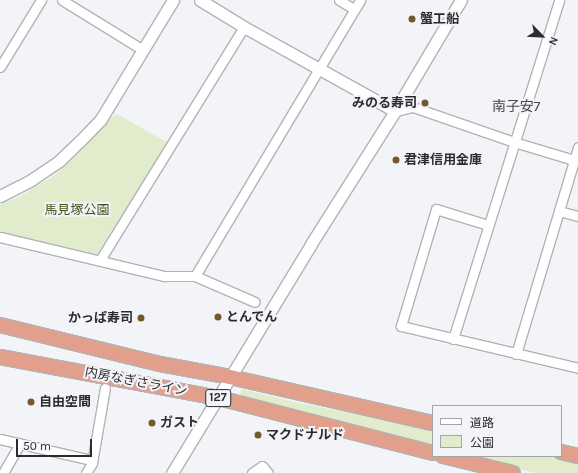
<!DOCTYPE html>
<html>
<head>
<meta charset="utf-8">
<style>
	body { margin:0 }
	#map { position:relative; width:578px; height:473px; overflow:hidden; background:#f2f4f8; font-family:Karla,"Noto Sans JP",sans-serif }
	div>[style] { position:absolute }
	.green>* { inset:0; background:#e0eccc }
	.roads { filter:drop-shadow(1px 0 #b1b3b6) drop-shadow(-1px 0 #b1b3b6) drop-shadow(0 1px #b1b3b6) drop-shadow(0 -1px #b1b3b6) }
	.minor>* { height:9px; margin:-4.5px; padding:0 4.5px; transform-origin:4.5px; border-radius:4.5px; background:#fff }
	.tertiary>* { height:11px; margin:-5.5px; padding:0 5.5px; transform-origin:5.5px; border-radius:5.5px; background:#fff }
	.trunk>* { height:14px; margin:-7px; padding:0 7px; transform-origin:7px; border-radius:7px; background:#e2a08c }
	.dots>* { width:11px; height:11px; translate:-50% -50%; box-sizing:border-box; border:2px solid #f2f4f8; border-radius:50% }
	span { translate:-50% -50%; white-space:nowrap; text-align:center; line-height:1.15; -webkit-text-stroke:4px #f2f4f8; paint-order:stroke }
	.shield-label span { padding:1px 3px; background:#f2f4f8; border:1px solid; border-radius:3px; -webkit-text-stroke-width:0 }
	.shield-label { font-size:12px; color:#2c2c2e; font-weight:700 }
	.poi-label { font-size:13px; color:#2c2c2e; font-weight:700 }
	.left { translate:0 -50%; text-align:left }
	.right { translate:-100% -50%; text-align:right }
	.park-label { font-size:13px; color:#43551a }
	.street-label { font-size:13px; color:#2c2c2e }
	.neighbourhood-label { font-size:14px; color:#46474a }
	.legend { position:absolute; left:432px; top:405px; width:130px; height:52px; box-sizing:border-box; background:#f2f4f8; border:1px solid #a3a4a7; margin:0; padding:5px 7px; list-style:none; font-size:12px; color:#2c2c2e }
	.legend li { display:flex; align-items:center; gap:8px; height:20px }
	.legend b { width:20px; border:1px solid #a3a4a7 }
	.north { position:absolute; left:522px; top:16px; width:40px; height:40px; -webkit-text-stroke:3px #f2f4f8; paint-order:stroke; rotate:114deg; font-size:11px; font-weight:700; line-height:16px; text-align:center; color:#2c2c2e }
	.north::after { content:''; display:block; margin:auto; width:14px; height:18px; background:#2c2c2e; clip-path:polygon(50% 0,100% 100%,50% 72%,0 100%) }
	.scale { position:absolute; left:16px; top:439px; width:76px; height:18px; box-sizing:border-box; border:2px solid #2c2c2e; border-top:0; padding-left:5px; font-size:12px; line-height:14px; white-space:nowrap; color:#2c2c2e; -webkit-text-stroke:3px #f2f4f8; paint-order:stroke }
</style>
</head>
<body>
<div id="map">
	<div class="green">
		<div style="clip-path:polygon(117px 114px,168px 143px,97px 254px,93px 256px,0 235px,0 204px,19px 197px,55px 175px,87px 145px,109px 119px)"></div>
		<div style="clip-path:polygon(242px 389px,299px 403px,433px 429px,433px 448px,321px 416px,249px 399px,240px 396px)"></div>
		<div style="clip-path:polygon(464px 456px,551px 456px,578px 462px,578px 473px,536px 473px)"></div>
	</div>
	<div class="roads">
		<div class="minor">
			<div style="left:62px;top:0;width:95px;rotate:31.7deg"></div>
			<div style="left:339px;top:0;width:17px;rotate:31deg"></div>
			<div style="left:0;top:67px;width:79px;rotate:-58.5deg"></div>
			<div style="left:395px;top:111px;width:18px;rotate:-13deg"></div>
			<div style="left:413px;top:107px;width:107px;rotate:19.1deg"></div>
			<div style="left:514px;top:142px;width:63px;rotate:16.7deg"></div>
			<div style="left:559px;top:211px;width:20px;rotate:15deg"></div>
			<div style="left:488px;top:225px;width:54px;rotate:-162.9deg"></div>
			<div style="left:436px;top:209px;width:122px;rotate:106.7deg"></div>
			<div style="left:401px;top:326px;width:182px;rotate:13.3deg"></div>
			<div style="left:0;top:237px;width:169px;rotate:13.4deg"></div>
			<div style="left:164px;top:276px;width:31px"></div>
			<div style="left:195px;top:276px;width:65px;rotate:23.4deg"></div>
			<div style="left:100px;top:260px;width:274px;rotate:-58.3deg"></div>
			<div style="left:195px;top:276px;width:322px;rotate:-59.1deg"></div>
			<div style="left:453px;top:339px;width:355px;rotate:-72.6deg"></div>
			<div style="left:516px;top:354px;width:216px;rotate:-73.3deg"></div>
			<div style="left:0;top:439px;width:93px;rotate:13deg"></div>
			<div style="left:3px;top:473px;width:34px;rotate:-60deg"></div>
			<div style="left:86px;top:473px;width:12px;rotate:-59deg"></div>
			<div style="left:92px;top:463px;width:76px;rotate:-80.2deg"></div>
			<div style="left:252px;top:473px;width:12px;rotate:-35deg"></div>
			<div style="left:262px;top:466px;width:9px;rotate:49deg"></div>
		</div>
		<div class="tertiary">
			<div style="left:200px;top:0;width:52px;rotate:31.5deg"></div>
			<div style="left:244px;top:27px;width:173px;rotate:29.1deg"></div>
			<div style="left:0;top:196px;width:35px;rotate:-27deg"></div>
			<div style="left:31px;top:180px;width:34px;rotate:-34deg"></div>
			<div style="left:59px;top:161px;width:29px;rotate:-44deg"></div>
			<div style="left:80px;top:141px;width:30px;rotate:-46deg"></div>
			<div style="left:101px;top:119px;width:139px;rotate:-58.8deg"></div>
			<div style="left:172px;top:473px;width:268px;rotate:-58.7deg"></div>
			<div style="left:311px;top:244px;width:157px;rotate:-57.7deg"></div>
			<div style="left:395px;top:111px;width:129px;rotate:-59.3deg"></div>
		</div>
		<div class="trunk">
			<div style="left:0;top:325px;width:165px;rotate:13.7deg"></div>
			<div style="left:160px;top:364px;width:71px;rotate:10.5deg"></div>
			<div style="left:230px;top:377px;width:208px;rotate:12.8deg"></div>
			<div style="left:0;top:357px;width:223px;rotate:10.6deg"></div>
			<div style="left:219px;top:398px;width:221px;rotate:14.4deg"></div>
			<div style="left:561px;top:452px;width:17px;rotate:13deg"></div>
			<div style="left:443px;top:456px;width:72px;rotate:13.7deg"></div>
		</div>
	</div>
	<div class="dots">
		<div style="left:412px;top:19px;background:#75592c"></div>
		<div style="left:425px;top:103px;background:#75592c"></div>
		<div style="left:396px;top:160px;background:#75592c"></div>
		<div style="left:218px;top:317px;background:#75592c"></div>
		<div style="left:141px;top:318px;background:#75592c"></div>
		<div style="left:31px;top:402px;background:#75592c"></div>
		<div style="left:152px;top:423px;background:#75592c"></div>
		<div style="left:258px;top:435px;background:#75592c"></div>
	</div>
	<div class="shield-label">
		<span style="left:218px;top:398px">127</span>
	</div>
	<div class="poi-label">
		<span class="left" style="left:420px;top:19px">蟹工船</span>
		<span class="right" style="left:417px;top:103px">みのる寿司</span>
		<span class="left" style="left:404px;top:160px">君津信用金庫</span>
		<span class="left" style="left:226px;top:317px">とんでん</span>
		<span class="right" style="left:133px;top:318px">かっぱ寿司</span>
		<span class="left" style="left:39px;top:402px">自由空間</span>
		<span class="left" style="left:160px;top:423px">ガスト</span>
		<span class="left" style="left:266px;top:435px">マクドナルド</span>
	</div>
	<div class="park-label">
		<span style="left:77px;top:210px">馬見塚公園</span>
	</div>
	<div class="street-label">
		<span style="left:136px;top:382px;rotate:11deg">内房なぎさライン</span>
	</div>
	<div class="neighbourhood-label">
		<span style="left:516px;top:107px">南子安7</span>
	</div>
	<ul class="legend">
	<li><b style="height:5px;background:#fff"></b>道路</li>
	<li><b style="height:11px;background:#e0eccc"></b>公園</li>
	</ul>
	<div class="north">N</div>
	<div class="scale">50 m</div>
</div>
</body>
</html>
